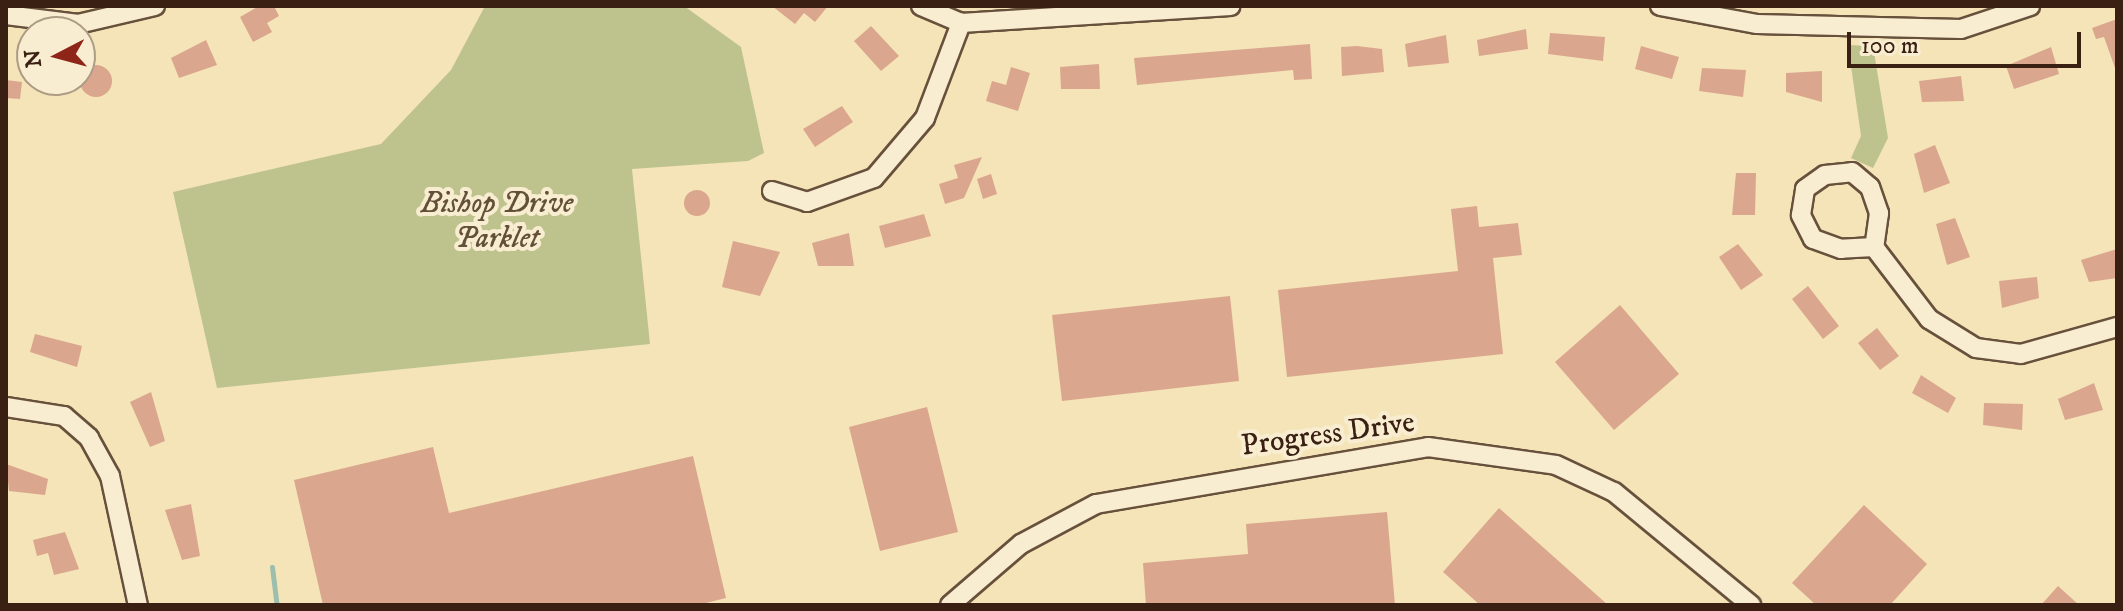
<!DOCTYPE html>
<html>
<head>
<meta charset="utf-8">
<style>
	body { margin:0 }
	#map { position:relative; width:2123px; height:611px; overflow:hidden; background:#f4e4b8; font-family:"IM FELL DW Pica",serif }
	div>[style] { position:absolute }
	.green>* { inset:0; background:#bec38d }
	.stream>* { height:5px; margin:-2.5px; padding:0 2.5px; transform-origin:2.5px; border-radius:2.5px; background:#9cbfad }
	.building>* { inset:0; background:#dba68e }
	.round { border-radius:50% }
	.roads { filter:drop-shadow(2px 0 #68513c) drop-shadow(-2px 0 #68513c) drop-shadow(0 2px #68513c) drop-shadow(0 -2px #68513c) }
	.minor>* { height:18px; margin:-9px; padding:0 9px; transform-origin:9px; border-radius:9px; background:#f8edd1 }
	span { translate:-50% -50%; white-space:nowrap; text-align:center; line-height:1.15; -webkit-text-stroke:8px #f8edd1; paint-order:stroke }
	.park-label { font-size:30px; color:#625138; font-style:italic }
	.street-label { font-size:30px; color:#3a2013 }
	.frame { position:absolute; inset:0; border:8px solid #3a2013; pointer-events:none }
	.north { position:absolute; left:16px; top:16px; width:80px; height:80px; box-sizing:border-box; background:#f8edd1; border:2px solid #ac9b85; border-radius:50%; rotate:264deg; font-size:22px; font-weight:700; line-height:32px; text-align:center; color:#3a2013 }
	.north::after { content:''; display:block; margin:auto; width:28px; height:36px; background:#8f2418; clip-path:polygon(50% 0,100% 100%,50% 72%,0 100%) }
	.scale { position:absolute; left:1847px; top:32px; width:234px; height:36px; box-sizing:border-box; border:4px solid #3a2013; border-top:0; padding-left:10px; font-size:24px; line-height:28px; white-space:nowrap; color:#3a2013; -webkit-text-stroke:6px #f8edd1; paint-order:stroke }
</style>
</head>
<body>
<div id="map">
	<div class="green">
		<div style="clip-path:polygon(485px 6px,684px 6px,741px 47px,764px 153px,748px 161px,632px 169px,650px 344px,217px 388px,173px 192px,381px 144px,451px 70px)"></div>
		<div style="clip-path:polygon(1848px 45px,1873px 46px,1888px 138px,1873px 168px,1851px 158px,1861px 136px)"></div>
	</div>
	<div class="stream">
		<div style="left:272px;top:567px;width:38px;rotate:83deg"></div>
	</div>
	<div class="building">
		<div style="clip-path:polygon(259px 6px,274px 6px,279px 16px,267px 23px,272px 32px,253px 42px,240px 17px)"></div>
		<div style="clip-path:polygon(772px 6px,828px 6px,815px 22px,804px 13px,795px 24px)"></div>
		<div style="clip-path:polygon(2117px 19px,2117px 67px,2115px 68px,2104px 37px,2096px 39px,2092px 28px)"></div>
		<div style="clip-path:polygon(871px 26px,899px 56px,881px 71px,854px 41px)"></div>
		<div style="clip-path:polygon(1526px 29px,1528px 49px,1479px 56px,1477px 40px)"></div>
		<div style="clip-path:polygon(1550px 33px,1605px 37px,1603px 61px,1548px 54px)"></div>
		<div style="clip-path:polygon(1446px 35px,1449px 63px,1408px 67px,1405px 44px)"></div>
		<div style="clip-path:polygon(206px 40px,217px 65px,179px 78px,171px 58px)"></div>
		<div style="clip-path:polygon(1310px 44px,1312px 79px,1294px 80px,1293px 70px,1137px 85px,1134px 58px)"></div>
		<div style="clip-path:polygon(1357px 46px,1382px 49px,1384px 72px,1342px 76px,1341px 47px)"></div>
		<div style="clip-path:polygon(1641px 46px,1679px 57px,1672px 79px,1635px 69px)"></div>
		<div style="clip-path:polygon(2051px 47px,2059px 74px,2014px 89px,2006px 66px)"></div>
		<div style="clip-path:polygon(1099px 64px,1100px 89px,1061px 89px,1060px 67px)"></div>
		<div class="round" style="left:80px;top:65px;width:32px;height:32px"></div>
		<div style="clip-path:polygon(1011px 67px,1030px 73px,1018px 111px,986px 101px,992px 81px,1006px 85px)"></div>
		<div style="clip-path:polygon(1702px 68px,1746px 70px,1743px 97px,1699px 91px)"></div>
		<div style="clip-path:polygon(1822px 71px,1822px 102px,1786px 92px,1786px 73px)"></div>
		<div style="clip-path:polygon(1961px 76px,1964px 101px,1922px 102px,1919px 81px)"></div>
		<div style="clip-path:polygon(6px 80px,22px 82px,20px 99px,6px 98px)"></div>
		<div style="clip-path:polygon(842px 106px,853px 122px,815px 147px,803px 129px)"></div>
		<div style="clip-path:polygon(1935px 145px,1950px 183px,1924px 193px,1914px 154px)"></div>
		<div style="clip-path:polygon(982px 157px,964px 198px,945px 204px,939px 184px,958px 178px,954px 165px)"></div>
		<div style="clip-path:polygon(1736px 173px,1756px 173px,1755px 215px,1732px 215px)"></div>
		<div style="clip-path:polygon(991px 174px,997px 194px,983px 199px,977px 179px)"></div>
		<div class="round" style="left:684px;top:190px;width:26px;height:26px"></div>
		<div style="clip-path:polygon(1477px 206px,1479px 227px,1518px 223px,1522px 255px,1493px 258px,1503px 354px,1287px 377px,1278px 290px,1458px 271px,1451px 209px)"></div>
		<div style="clip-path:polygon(924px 214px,931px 236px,885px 248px,879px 226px)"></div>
		<div style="clip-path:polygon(1955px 218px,1970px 257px,1947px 265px,1936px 224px)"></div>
		<div style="clip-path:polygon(849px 233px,854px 266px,818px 266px,812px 243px)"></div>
		<div style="clip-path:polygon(733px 241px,780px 252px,760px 296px,722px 287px)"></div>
		<div style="clip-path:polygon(1738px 244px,1763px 275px,1741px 290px,1719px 257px)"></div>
		<div style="clip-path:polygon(2117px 249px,2117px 278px,2089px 282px,2081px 260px)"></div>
		<div style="clip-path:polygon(2037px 277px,2039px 298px,2002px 308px,1999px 281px)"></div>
		<div style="clip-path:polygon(1808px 286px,1839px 326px,1823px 339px,1792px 299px)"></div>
		<div style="clip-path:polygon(1230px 296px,1239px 381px,1062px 401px,1052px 315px)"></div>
		<div style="clip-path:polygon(1620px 305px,1679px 374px,1614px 430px,1555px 362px)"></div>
		<div style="clip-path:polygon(1877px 328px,1899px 356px,1880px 370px,1858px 343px)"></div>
		<div style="clip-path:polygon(35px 334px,82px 346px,77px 367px,30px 352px)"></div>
		<div style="clip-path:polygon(1921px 375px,1956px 398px,1948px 413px,1912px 393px)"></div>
		<div style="clip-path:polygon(2094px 383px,2103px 410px,2065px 420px,2058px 399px)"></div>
		<div style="clip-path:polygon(151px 392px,165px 441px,150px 447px,130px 402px)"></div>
		<div style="clip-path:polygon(1984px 403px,2023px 404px,2022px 430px,1983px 425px)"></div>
		<div style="clip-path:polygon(927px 407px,958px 532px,880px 551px,849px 427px)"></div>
		<div style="clip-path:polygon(433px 447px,449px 513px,693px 456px,726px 598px,698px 605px,323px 605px,294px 480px)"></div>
		<div style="clip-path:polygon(6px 464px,48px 479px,45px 495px,9px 491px)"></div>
		<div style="clip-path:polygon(191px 504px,200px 556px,182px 560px,165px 510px)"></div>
		<div style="clip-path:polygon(1864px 505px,1927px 564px,1890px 605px,1816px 605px,1792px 583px)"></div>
		<div style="clip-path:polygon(1499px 508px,1608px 605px,1480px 605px,1443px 572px)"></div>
		<div style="clip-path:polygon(1387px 512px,1395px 605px,1146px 605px,1143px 563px,1248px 554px,1246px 524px)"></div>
		<div style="clip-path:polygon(65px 532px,79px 569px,54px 575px,48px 553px,37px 556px,33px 540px)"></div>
		<div style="clip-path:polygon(2058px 586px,2079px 605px,2041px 605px)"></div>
	</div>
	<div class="roads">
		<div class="minor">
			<div style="left:921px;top:6px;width:43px;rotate:23deg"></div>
			<div style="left:961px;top:23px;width:270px;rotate:-3.6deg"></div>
			<div style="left:1660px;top:6px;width:99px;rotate:10.5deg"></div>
			<div style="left:1757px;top:24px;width:204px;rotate:1.4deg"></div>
			<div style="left:1961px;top:29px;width:73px;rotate:-18.4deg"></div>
			<div style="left:6px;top:15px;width:73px;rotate:7.1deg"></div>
			<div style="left:78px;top:24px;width:79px;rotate:-13.2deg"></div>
			<div style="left:772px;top:191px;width:37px;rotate:17deg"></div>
			<div style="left:807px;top:202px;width:71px;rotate:-19.7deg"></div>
			<div style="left:874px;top:178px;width:79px;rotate:-49.6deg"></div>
			<div style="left:925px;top:118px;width:102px;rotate:-69.2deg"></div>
			<div style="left:1874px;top:247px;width:33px;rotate:177deg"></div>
			<div style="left:1841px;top:249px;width:30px;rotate:-160deg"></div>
			<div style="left:1813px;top:239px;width:27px;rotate:-117deg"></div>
			<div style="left:1801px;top:215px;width:26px;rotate:-81deg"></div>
			<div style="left:1805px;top:189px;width:24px;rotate:-35deg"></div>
			<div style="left:1825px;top:175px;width:27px;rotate:-6deg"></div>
			<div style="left:1852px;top:172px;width:23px;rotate:40deg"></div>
			<div style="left:1870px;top:187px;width:28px;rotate:71deg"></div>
			<div style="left:1879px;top:213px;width:34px;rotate:98deg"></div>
			<div style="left:1874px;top:247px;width:91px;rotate:52.6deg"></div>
			<div style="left:1929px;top:319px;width:55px;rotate:31.7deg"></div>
			<div style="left:1976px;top:348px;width:45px;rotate:7.6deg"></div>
			<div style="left:2021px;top:354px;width:100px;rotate:-15.7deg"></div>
			<div style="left:6px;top:407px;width:59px;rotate:8.8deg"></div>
			<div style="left:64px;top:416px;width:33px;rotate:41deg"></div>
			<div style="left:89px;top:438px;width:43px;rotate:61.1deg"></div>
			<div style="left:110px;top:476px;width:132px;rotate:77.8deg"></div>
			<div style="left:950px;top:605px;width:94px;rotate:-40.7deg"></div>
			<div style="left:1021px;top:544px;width:85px;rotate:-28.1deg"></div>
			<div style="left:1096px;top:504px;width:337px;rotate:-9.7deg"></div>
			<div style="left:1428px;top:447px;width:129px;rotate:8deg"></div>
			<div style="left:1556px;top:465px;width:64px;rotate:25deg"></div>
			<div style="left:1614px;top:492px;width:178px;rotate:39.5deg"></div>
		</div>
	</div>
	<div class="park-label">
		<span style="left:497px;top:221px">Bishop Drive<br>Parklet</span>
	</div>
	<div class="street-label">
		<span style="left:1328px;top:435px;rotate:-8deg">Progress Drive</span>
	</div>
	<div class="frame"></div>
	<div class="north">N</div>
	<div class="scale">100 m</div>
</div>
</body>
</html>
